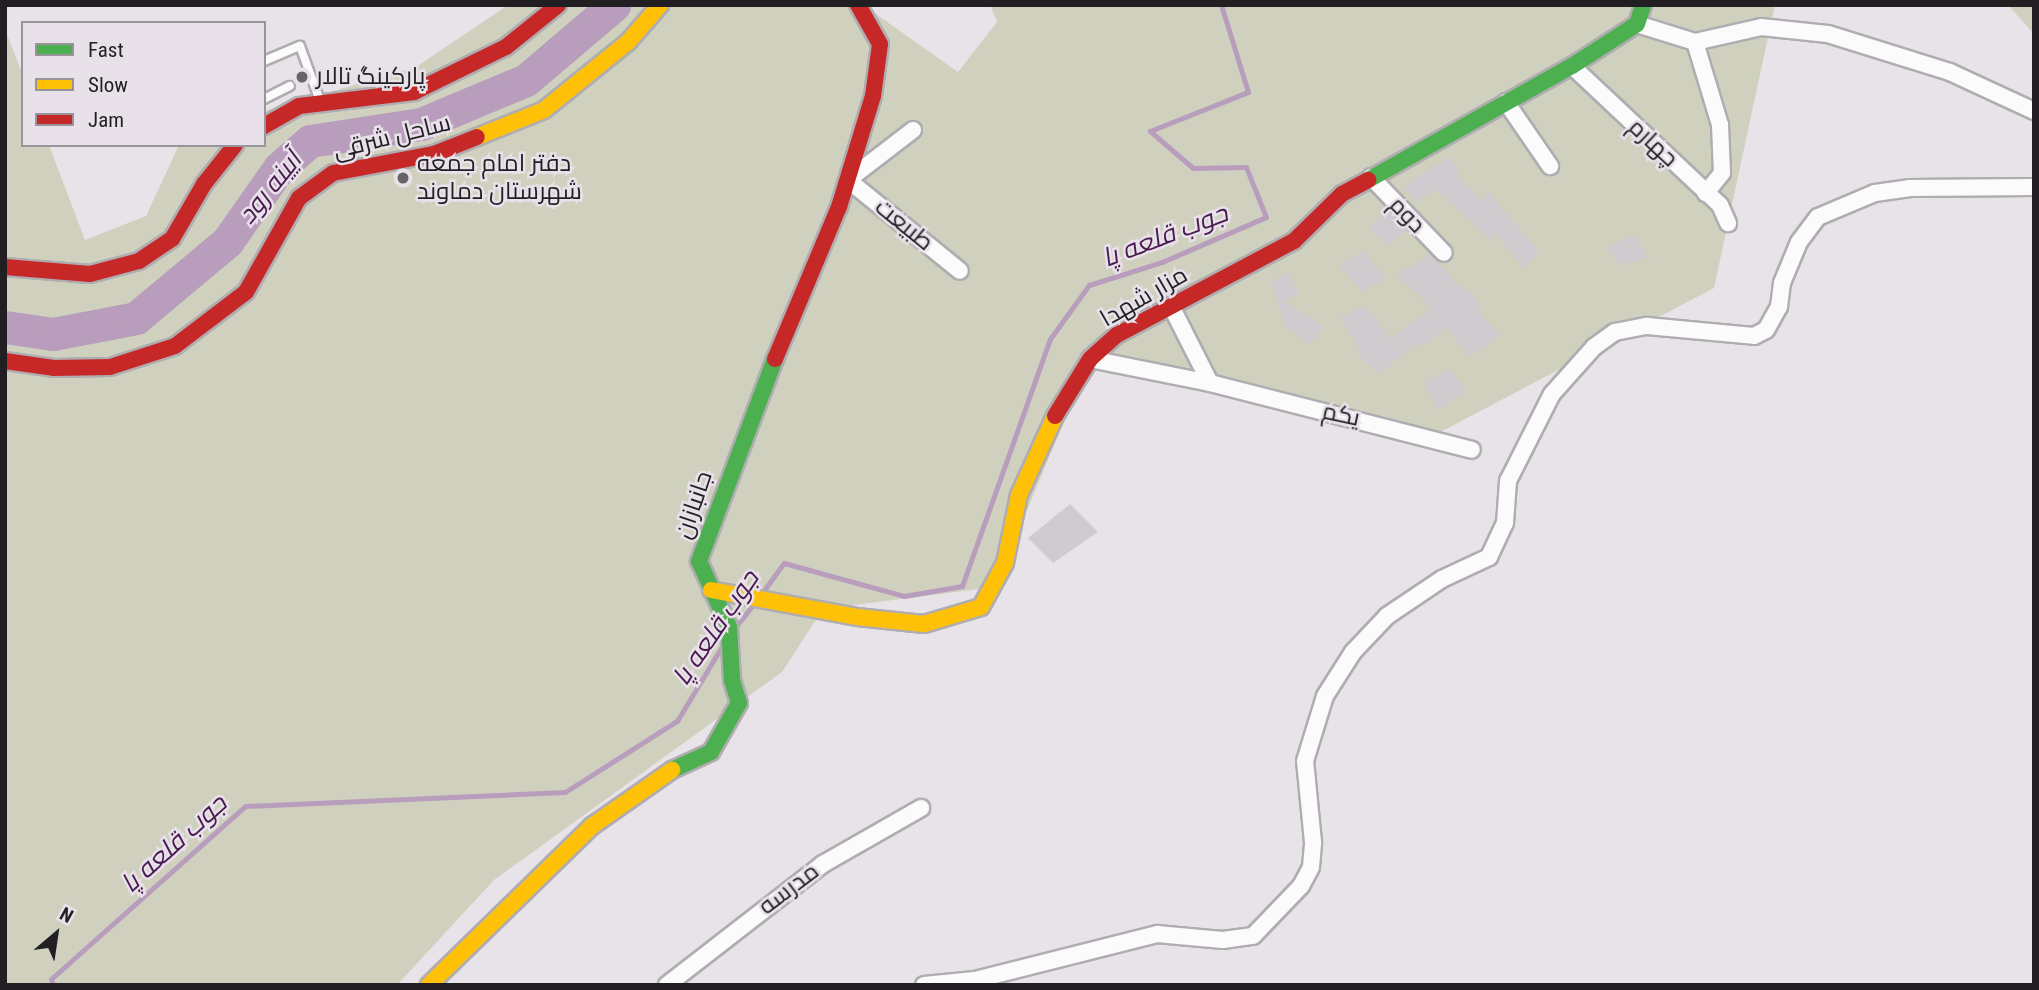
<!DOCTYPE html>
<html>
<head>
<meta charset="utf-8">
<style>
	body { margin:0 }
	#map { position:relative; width:2039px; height:990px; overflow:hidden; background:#e8e3e8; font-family:"Roboto Condensed",Cairo,sans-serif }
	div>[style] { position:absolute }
	.green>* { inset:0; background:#cfd1be }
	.stream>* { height:5px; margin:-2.5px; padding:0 2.5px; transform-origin:2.5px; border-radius:2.5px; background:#b89dbc }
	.river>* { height:33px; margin:-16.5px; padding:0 16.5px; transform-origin:16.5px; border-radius:16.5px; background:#b89dbc }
	.building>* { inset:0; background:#cfcbcf }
	.roads { filter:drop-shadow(2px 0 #b0adb0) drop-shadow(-2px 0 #b0adb0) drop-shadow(0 2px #b0adb0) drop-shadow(0 -2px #b0adb0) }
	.lane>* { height:8px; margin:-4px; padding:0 4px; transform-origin:4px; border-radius:4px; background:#fcfbfc }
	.street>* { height:16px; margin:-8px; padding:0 8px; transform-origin:8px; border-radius:8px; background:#fcfbfc }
	.fast>* { height:16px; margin:-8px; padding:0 8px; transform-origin:8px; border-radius:8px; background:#4caf50 }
	.slow>* { height:16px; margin:-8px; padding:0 8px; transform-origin:8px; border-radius:8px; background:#ffc107 }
	.jam>* { height:16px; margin:-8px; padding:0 8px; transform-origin:8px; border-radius:8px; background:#c62828 }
	.dots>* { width:19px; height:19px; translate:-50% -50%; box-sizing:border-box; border:4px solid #e9e1ea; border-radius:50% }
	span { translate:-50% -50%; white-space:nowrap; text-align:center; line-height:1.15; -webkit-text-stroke:5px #e9e1ea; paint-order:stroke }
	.poi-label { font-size:24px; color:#221f22 }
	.left { translate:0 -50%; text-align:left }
	.street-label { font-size:24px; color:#221f22 }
	.water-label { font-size:26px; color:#481a50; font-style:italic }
	.frame { position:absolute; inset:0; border:7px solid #221f22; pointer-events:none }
	.legend { position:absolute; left:21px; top:21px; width:245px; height:126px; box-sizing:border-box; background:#e9e1ea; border:2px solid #99939a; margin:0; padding:9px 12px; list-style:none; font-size:21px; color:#221f22 }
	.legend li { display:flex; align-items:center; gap:14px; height:35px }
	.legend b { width:35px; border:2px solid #99939a }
	.north { position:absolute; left:21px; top:899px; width:70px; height:70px; -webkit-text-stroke:5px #e9e1ea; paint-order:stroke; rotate:29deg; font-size:19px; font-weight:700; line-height:28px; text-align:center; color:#221f22 }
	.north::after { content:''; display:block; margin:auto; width:24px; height:32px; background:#221f22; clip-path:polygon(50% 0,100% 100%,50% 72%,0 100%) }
</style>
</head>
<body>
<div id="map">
	<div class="green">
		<div style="clip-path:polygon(508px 5px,863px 5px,958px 72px,997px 22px,990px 5px,1775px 5px,1714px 288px,1429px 438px,1090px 359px,995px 587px,823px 609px,782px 672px,494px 880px,397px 985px,5px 985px,5px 29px,23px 76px,23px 145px,49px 145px,85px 240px,146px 216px,179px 145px,264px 145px,264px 111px,416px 67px)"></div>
		<div style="clip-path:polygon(2008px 5px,2034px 5px,2034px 34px)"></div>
	</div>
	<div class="stream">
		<div style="left:762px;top:593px;width:37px;rotate:-54deg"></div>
		<div style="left:784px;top:563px;width:124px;rotate:15.4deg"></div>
		<div style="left:904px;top:596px;width:59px;rotate:-9.8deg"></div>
		<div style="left:962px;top:586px;width:262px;rotate:-70.4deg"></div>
		<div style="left:1050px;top:339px;width:67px;rotate:-54.2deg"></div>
		<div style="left:1089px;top:285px;width:77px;rotate:-17.5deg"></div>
		<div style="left:1162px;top:262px;width:113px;rotate:-23.4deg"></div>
		<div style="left:1266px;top:217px;width:54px;rotate:-111.8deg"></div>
		<div style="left:1246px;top:167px;width:53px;rotate:178.9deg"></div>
		<div style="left:1193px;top:168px;width:57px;rotate:-139.3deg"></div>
		<div style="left:1150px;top:131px;width:105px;rotate:-21.7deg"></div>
		<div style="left:1248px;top:92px;width:91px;rotate:-107.2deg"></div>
		<div style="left:734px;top:629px;width:33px;rotate:-52deg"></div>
		<div style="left:53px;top:985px;width:6px;rotate:-108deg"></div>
		<div style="left:51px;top:979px;width:260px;rotate:-41.7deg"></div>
		<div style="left:245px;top:806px;width:320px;rotate:-2.5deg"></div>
		<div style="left:565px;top:792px;width:133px;rotate:-32.4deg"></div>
		<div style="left:677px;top:721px;width:87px;rotate:-59deg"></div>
	</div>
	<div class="river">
		<div style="left:5px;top:327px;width:49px;rotate:8.3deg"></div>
		<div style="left:53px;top:334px;width:85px;rotate:-10.9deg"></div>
		<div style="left:136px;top:318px;width:119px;rotate:-39.9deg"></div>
		<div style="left:227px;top:242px;width:90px;rotate:-54.9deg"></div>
		<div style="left:279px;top:168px;width:41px;rotate:-41.1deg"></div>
		<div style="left:310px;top:141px;width:112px;rotate:-8.7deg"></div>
		<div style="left:421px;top:124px;width:114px;rotate:-22.7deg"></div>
		<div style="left:526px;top:80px;width:116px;rotate:-40.4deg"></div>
	</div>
	<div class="building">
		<div style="clip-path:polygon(1448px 157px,1461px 171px,1456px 175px,1481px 200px,1489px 192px,1539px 252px,1524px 269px,1495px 234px,1490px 239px,1435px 189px,1417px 203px,1403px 187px)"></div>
		<div style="clip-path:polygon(1386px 211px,1407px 230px,1388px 246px,1369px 228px)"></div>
		<div style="clip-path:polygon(1634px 234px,1649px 258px,1620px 265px,1606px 248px)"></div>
		<div style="clip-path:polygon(1364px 251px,1386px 279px,1362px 291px,1339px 266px)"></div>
		<div style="clip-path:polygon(1431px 254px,1462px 289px,1465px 286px,1482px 308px,1478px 311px,1501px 335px,1469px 357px,1448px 329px,1419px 347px,1416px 344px,1378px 375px,1357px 353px,1360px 351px,1340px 317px,1365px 305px,1390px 338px,1432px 308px,1396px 275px)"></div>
		<div style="clip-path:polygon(1288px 272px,1299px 294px,1285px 301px,1324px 328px,1310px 344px,1286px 327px,1270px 282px)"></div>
		<div style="clip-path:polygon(1451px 370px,1467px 391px,1438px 409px,1423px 383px)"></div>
		<div style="clip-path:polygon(1070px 504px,1098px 532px,1053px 563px,1028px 538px)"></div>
	</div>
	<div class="roads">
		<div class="lane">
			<div style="left:264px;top:61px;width:39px;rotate:-23deg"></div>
			<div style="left:300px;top:46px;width:59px;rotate:70deg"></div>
			<div style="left:264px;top:99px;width:29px;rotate:-27deg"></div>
		</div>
		<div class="street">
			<div style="left:1637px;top:24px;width:61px;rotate:17.2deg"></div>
			<div style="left:1695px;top:42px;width:68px;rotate:-12.8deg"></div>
			<div style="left:1761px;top:27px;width:67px;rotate:6deg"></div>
			<div style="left:1828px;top:34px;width:128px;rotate:17.3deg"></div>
			<div style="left:1950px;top:72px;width:93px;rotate:24.9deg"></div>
			<div style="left:1695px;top:42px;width:87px;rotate:73.2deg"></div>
			<div style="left:1720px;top:125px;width:48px;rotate:87.6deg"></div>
			<div style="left:1722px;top:173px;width:26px;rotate:129deg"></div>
			<div style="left:1572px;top:66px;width:203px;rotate:43.2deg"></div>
			<div style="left:1720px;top:205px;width:20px;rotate:66deg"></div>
			<div style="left:1506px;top:102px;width:78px;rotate:55.5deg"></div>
			<div style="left:913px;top:130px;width:82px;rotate:142.4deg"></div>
			<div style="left:848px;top:180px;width:144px;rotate:39.1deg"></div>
			<div style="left:1371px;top:177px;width:105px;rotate:46.2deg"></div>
			<div style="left:1171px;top:306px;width:86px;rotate:63.1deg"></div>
			<div style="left:1210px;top:383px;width:270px;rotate:14.3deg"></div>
			<div style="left:1090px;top:359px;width:122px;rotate:11.3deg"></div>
			<div style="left:667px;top:985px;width:197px;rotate:-37.8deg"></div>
			<div style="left:823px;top:864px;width:113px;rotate:-29.7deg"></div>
			<div style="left:924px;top:985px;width:51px;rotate:-5.6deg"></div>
			<div style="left:975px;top:980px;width:188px;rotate:-14.2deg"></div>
			<div style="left:1157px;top:934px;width:66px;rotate:5.2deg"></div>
			<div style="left:1223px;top:940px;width:30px;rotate:-8deg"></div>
			<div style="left:1253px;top:936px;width:69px;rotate:-46.2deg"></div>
			<div style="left:1301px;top:886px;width:21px;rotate:-62deg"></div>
			<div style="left:1311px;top:867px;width:25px;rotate:-85deg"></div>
			<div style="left:1313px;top:842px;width:81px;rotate:-95.6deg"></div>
			<div style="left:1305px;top:761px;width:68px;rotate:-72.9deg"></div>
			<div style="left:1325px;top:696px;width:52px;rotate:-57.5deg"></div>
			<div style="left:1353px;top:652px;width:50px;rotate:-46.6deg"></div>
			<div style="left:1387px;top:616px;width:66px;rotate:-33.9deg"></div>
			<div style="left:1442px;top:579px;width:52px;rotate:-25.1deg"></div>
			<div style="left:1489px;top:557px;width:38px;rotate:-65deg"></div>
			<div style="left:1505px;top:523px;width:42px;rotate:-85.9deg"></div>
			<div style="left:1508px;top:481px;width:97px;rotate:-63.2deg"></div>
			<div style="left:1552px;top:394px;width:63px;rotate:-48.2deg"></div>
			<div style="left:1594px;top:347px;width:26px;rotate:-36deg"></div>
			<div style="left:1615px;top:332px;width:33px;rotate:-11deg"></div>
			<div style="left:1647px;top:326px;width:107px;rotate:5.3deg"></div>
			<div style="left:1754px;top:336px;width:13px;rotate:-27deg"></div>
			<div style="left:1766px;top:330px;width:26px;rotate:-61deg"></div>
			<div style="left:1779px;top:307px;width:24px;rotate:-83deg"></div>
			<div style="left:1782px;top:283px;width:44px;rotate:-67.5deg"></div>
			<div style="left:1799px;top:242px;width:31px;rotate:-53deg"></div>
			<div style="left:1818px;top:217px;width:62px;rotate:-22.8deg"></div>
			<div style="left:1875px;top:193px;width:34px;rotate:-8deg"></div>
			<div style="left:1909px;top:188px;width:125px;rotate:-0.5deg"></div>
		</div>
		<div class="fast">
			<div style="left:1368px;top:180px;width:234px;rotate:-29.2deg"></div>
			<div style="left:1572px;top:66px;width:77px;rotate:-32.9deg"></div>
			<div style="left:1637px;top:24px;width:20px;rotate:-72deg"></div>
			<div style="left:672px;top:770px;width:43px;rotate:-24.8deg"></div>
			<div style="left:711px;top:752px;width:56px;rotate:-60.3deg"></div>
			<div style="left:739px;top:703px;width:24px;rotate:-107deg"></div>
			<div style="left:732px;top:680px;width:53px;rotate:-93.2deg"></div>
			<div style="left:729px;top:627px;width:72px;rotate:-114.4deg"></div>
			<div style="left:699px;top:561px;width:216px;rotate:-69.4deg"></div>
		</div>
		<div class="slow">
			<div style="left:477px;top:137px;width:72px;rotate:-21.9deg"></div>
			<div style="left:544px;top:110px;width:108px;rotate:-39deg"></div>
			<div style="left:628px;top:42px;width:49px;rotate:-49.1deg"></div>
			<div style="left:711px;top:590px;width:148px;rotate:10.5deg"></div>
			<div style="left:857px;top:617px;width:67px;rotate:6deg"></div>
			<div style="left:924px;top:624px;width:59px;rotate:-16.6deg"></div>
			<div style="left:981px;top:607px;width:50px;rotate:-61.4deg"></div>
			<div style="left:1005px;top:563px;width:69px;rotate:-78.4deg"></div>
			<div style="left:1019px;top:495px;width:87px;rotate:-65.5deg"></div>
			<div style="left:429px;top:985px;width:228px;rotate:-44.3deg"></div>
			<div style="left:592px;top:826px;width:98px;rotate:-35deg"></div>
		</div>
		<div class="jam">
			<div style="left:264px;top:126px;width:40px;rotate:-29.7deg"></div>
			<div style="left:299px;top:106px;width:116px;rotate:-6.9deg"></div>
			<div style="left:414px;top:92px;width:102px;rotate:-26.1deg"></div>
			<div style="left:506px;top:47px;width:67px;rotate:-38.9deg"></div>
			<div style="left:5px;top:267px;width:85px;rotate:4.7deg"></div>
			<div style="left:90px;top:274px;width:51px;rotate:-14.9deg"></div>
			<div style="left:139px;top:261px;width:40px;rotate:-34deg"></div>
			<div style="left:172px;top:239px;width:64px;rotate:-59.8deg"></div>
			<div style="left:204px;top:184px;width:50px;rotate:-51.5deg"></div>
			<div style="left:775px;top:359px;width:165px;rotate:-67.2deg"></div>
			<div style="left:839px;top:207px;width:116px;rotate:-73deg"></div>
			<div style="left:873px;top:96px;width:52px;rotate:-82.3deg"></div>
			<div style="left:880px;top:44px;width:45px;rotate:-119.4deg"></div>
			<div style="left:5px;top:361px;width:49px;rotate:8.1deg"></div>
			<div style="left:54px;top:368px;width:56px;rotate:-1deg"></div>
			<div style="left:110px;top:367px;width:68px;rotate:-17.9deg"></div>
			<div style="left:175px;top:346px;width:89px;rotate:-37.3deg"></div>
			<div style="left:246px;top:292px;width:108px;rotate:-60.6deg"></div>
			<div style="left:299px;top:198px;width:42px;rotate:-36.3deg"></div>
			<div style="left:333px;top:173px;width:103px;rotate:-10.7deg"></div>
			<div style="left:434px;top:154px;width:46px;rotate:-21.6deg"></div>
			<div style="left:1055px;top:416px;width:67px;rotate:-58.4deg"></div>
			<div style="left:1090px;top:359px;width:36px;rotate:-42deg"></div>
			<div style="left:1117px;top:335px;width:200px;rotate:-28deg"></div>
			<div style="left:1294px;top:241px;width:67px;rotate:-44.4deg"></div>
			<div style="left:1342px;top:194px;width:30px;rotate:-28deg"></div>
		</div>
	</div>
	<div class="dots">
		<div style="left:302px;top:77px;background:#676467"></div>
		<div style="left:403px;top:178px;background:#676467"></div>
	</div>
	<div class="poi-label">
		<span class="left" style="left:316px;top:77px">پارکینگ تالار</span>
		<span class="left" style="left:417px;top:178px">دفتر امام جمعه<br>شهرستان دماوند</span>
	</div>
	<div class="street-label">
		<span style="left:392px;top:137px;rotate:-14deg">ساحل شرقی</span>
		<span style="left:1653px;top:143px;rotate:43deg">چهارم</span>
		<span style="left:1407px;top:215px;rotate:46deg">دوم</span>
		<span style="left:904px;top:225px;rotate:39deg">طبیعت</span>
		<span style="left:1144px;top:297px;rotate:-30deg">مزار شهدا</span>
		<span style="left:1341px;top:415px;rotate:12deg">یکم</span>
		<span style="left:694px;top:505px;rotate:-71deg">جانبازان</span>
		<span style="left:789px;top:889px;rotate:-37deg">مدرسه</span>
	</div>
	<div class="water-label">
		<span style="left:270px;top:188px;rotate:-51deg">آیینه رود</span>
		<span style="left:1165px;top:236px;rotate:-21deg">جوب قلعه پا</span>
		<span style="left:716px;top:628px;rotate:-56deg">جوب قلعه پا</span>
		<span style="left:174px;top:844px;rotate:-42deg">جوب قلعه پا</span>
	</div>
	<div class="frame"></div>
	<ul class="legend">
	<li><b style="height:9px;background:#4caf50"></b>Fast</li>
	<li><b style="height:9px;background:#ffc107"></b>Slow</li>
	<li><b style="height:9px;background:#c62828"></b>Jam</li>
	</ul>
	<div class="north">N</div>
</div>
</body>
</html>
